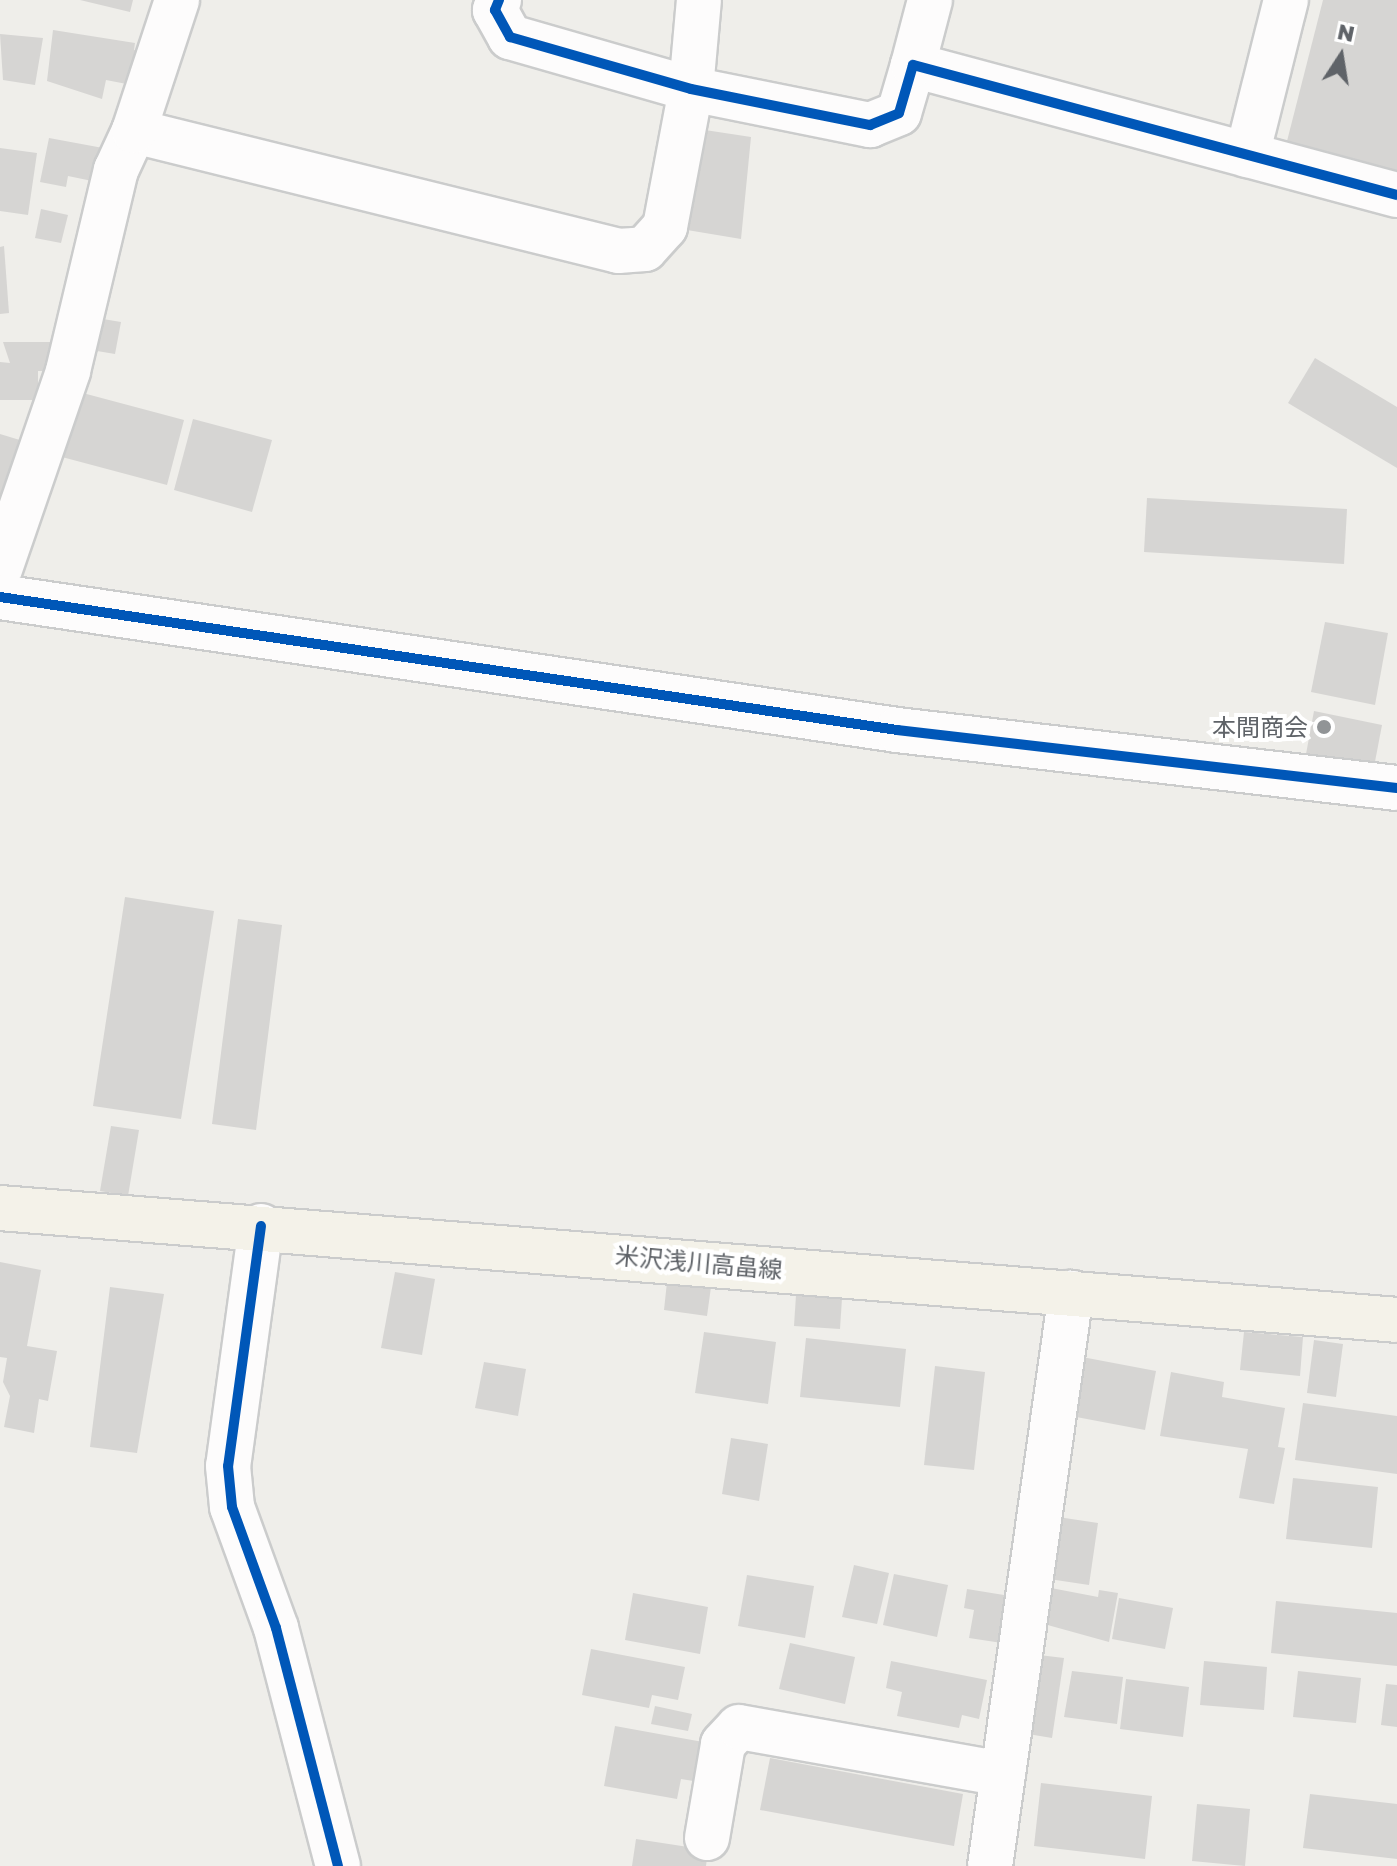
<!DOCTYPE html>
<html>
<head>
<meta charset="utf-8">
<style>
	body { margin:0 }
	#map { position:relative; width:1397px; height:1866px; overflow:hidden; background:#efeeea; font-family:"Golos Text","Noto Sans JP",sans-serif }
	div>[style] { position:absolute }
	.building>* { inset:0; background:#d6d5d3 }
	.roads { filter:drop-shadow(2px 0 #cbcccc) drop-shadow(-2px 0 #cbcccc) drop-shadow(0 2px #cbcccc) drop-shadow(0 -2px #cbcccc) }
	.minor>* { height:44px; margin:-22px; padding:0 22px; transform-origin:22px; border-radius:22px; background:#fdfcfc }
	.major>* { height:44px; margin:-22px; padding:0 22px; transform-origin:22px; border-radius:22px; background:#f4f2e9 }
	.cycleway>* { height:10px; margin:-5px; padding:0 5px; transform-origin:5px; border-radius:5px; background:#0057b8 }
	.dots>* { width:22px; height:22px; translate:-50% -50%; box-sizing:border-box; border:4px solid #fff; border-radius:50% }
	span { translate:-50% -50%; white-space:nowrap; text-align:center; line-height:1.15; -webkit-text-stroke:8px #fff; paint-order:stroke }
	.poi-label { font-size:24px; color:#5f6368 }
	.right { translate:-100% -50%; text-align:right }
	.street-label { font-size:24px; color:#5f6368 }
	.north { position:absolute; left:1301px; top:16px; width:80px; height:80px; -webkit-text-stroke:6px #fff; paint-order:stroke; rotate:12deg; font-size:22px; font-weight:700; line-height:32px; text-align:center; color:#5f6368 }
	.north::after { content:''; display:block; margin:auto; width:28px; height:36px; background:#5f6368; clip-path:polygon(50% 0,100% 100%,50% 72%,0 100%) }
</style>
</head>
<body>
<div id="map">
	<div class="building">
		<div style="clip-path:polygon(80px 0,133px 0,130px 12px)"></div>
		<div style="clip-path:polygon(1323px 0,1397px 0,1397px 174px,1286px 145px)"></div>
		<div style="clip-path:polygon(53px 30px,135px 43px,134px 50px,143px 52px,137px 86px,106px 80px,102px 99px,47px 81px)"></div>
		<div style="clip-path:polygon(0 34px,43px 38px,35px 85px,3px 80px)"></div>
		<div style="clip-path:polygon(705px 130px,751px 137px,741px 239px,687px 230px)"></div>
		<div style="clip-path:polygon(49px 138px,103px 148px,97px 182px,68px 176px,66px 187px,40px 182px)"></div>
		<div style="clip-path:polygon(0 148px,37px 153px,28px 215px,0 211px)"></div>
		<div style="clip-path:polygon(41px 209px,68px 215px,61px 243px,35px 238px)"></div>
		<div style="clip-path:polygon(4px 246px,9px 313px,0 314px,0 247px)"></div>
		<div style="clip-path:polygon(91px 317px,121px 322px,115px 354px,85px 349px)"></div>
		<div style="clip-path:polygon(3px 342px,54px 342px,53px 371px,38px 371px,38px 400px,0 400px,0 362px,10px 363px)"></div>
		<div style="clip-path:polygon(1315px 358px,1397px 407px,1397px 468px,1288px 403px)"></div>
		<div style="clip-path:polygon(79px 392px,184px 420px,167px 485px,62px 457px)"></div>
		<div style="clip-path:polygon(193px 419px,272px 440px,252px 512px,174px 490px)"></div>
		<div style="clip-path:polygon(0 434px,33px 444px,10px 498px,0 495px)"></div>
		<div style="clip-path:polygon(1147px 498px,1347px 509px,1344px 564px,1144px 552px)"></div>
		<div style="clip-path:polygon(1325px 622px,1388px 633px,1375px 705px,1311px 692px)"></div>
		<div style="clip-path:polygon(1314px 711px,1382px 725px,1374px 767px,1306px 754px)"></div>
		<div style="clip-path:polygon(125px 897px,214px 911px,181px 1119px,93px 1106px)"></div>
		<div style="clip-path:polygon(238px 919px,282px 925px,256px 1130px,212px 1124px)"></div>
		<div style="clip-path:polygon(111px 1126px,139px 1130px,128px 1196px,100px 1191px)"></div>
		<div style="clip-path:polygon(0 1262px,41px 1270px,27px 1346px,57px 1351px,48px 1401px,39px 1399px,34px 1433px,4px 1427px,10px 1396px,3px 1382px,7px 1358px,0 1357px)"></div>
		<div style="clip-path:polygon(395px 1272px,435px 1279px,422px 1355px,381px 1348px)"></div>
		<div style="clip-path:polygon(667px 1282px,711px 1287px,707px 1316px,664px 1310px)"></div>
		<div style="clip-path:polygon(110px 1287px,164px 1294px,137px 1453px,90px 1447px)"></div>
		<div style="clip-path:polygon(796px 1295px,842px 1298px,840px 1329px,794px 1326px)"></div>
		<div style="clip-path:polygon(704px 1332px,776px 1342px,768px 1404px,695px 1393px)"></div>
		<div style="clip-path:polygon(1244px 1332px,1303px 1337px,1300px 1376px,1240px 1370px)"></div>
		<div style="clip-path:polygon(806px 1338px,906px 1349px,900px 1407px,800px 1397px)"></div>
		<div style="clip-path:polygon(1314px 1340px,1343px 1344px,1336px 1397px,1307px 1393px)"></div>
		<div style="clip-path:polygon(1082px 1357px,1156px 1371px,1145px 1430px,1071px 1416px)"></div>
		<div style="clip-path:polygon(484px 1362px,526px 1369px,518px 1416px,475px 1408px)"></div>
		<div style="clip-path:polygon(935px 1366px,985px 1372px,974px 1470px,924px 1465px)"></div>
		<div style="clip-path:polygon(1171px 1372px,1224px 1382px,1222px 1397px,1285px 1408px,1278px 1447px,1285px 1448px,1274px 1504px,1239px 1498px,1248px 1449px,1160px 1436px)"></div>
		<div style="clip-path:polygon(1303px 1403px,1397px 1416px,1397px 1474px,1295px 1460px)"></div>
		<div style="clip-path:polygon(731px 1438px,768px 1444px,759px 1501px,722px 1494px)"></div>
		<div style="clip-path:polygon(1293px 1478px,1378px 1487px,1372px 1548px,1286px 1539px)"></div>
		<div style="clip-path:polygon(1058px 1517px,1098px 1523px,1089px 1585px,1049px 1579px)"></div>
		<div style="clip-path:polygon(854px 1565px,889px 1573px,877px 1624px,842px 1617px)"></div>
		<div style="clip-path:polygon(894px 1574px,948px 1585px,937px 1637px,883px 1625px)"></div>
		<div style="clip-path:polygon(747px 1575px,814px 1586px,805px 1638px,738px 1626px)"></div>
		<div style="clip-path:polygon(1051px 1588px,1098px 1597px,1099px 1590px,1118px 1593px,1109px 1642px,1044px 1624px)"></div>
		<div style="clip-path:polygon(967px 1589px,1010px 1596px,1002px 1643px,969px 1638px,974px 1610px,964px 1608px)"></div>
		<div style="clip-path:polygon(633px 1593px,708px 1607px,700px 1654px,625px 1640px)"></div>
		<div style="clip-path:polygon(1119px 1598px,1173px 1608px,1165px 1649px,1112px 1639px)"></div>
		<div style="clip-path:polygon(1276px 1601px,1397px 1613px,1397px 1666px,1271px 1653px)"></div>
		<div style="clip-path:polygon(790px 1643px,855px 1657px,845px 1704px,779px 1689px)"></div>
		<div style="clip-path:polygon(591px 1649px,685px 1667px,678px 1700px,652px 1695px,649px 1708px,582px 1695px)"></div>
		<div style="clip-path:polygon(1039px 1655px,1064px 1658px,1052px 1738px,1028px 1734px)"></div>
		<div style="clip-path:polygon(891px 1661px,987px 1680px,979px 1719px,962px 1715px,959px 1728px,897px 1716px,902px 1692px,886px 1688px)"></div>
		<div style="clip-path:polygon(1204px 1661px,1267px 1667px,1264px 1710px,1200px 1705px)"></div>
		<div style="clip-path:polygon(1072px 1671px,1123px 1677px,1117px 1724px,1064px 1717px)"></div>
		<div style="clip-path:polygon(1298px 1671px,1361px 1678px,1356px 1723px,1293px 1717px)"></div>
		<div style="clip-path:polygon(1126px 1679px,1189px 1687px,1183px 1737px,1120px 1729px)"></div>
		<div style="clip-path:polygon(1386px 1684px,1397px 1685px,1397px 1727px,1381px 1725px)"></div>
		<div style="clip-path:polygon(655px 1706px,692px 1714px,688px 1731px,651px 1724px)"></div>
		<div style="clip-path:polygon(615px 1726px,714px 1744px,706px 1783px,681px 1779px,677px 1799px,604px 1786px)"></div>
		<div style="clip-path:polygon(770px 1758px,963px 1794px,954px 1846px,760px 1810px)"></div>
		<div style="clip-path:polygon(1041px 1783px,1152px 1796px,1145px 1859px,1034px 1846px)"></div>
		<div style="clip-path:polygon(1310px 1794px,1397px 1804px,1397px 1859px,1303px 1848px)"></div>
		<div style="clip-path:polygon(1197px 1804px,1250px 1809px,1245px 1866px,1192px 1861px)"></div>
		<div style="clip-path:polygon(636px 1839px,708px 1850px,706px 1866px,632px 1866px)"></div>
	</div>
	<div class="roads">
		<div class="minor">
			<div style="left:499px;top:0;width:11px;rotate:112deg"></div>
			<div style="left:495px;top:10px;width:31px;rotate:61deg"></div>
			<div style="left:510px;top:37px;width:188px;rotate:16deg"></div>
			<div style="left:691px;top:89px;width:183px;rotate:11.4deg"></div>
			<div style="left:870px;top:125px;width:31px;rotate:-22deg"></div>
			<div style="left:899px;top:113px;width:50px;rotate:-73.7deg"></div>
			<div style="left:913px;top:65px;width:501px;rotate:15.03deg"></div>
			<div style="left:913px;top:65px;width:67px;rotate:-75.3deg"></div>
			<div style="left:134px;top:131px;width:499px;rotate:13.9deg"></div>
			<div style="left:618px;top:251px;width:27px;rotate:-4deg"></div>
			<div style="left:645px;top:249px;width:30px;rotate:-48deg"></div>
			<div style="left:665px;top:227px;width:140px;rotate:-79.3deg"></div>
			<div style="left:691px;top:89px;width:89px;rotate:-84.9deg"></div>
			<div style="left:1247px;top:155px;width:160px;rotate:-75.9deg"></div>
			<div style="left:0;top:569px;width:209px;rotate:-71deg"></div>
			<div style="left:68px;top:371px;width:207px;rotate:-76.6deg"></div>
			<div style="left:116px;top:170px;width:43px;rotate:-65.2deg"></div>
			<div style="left:134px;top:131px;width:138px;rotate:-71.8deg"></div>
			<div style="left:0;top:597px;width:907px;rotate:8.43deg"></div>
			<div style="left:897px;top:730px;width:503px;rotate:6.62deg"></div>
			<div style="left:261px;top:1226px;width:242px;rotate:97.8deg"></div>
			<div style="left:228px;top:1466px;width:41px;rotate:84.4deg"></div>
			<div style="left:232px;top:1507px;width:129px;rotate:70deg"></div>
			<div style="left:276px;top:1628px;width:246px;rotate:75.4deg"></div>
			<div style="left:707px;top:1838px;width:95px;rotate:-80.3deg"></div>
			<div style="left:723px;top:1744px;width:23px;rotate:-47deg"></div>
			<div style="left:739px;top:1727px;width:268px;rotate:10.1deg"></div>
			<div style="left:990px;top:1866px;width:579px;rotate:-81.95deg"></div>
		</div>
		<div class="major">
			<div style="left:0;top:1208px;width:1401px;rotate:4.58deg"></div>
		</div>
	</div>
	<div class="cycleway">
		<div style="left:499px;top:0;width:11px;rotate:112deg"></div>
		<div style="left:495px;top:10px;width:31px;rotate:61deg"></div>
		<div style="left:510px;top:37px;width:188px;rotate:16deg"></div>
		<div style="left:691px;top:89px;width:183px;rotate:11.4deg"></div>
		<div style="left:870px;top:125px;width:31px;rotate:-22deg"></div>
		<div style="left:899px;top:113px;width:50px;rotate:-73.7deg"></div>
		<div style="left:913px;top:65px;width:501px;rotate:15.03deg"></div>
		<div style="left:0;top:597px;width:907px;rotate:8.43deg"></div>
		<div style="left:897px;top:730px;width:503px;rotate:6.62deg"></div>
		<div style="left:261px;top:1226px;width:242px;rotate:97.8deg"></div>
		<div style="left:228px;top:1466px;width:41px;rotate:84.4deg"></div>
		<div style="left:232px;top:1507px;width:129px;rotate:70deg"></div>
		<div style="left:276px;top:1628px;width:246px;rotate:75.4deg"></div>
	</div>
	<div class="dots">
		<div style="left:1324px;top:727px;background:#919496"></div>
	</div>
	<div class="poi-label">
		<span class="right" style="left:1308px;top:727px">本間商会</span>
	</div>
	<div class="street-label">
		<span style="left:699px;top:1262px;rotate:5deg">米沢浅川高畠線</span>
	</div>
	<div class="north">N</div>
</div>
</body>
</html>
